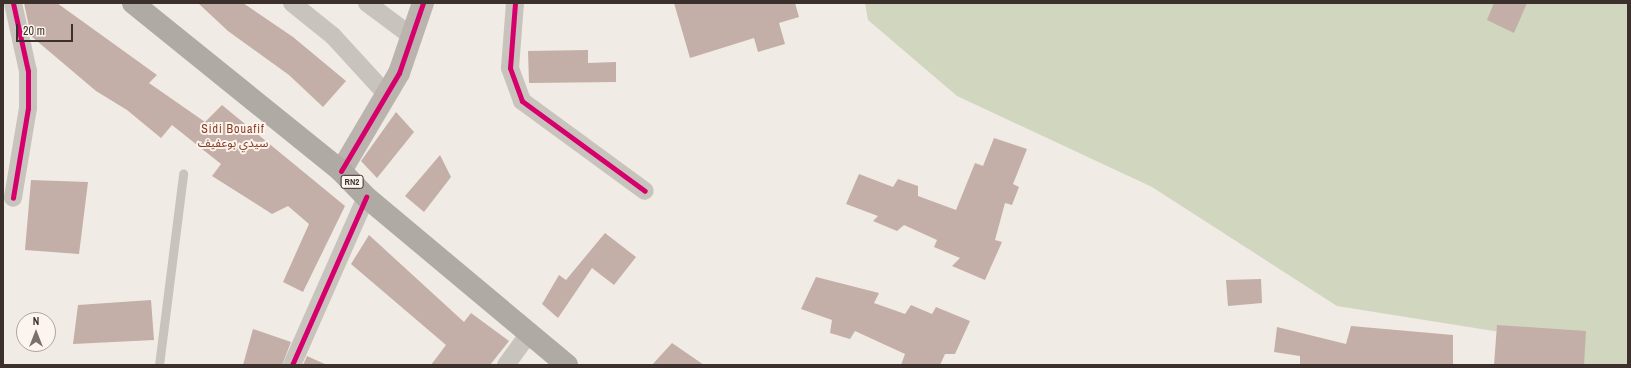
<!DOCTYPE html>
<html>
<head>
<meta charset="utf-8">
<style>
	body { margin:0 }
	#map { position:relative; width:1631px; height:368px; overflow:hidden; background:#f0ebe5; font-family:"Archivo Narrow","Noto Sans Arabic",sans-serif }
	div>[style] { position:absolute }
	.green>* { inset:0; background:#d1d6bf }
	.building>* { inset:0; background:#c3afa7 }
	.lane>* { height:9px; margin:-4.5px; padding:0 4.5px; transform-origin:4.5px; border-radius:4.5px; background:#c9c3be }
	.street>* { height:18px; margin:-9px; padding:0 9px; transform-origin:9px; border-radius:9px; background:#c9c3be }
	.secondary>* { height:22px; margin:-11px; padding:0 11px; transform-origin:11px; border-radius:11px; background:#bab3ae }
	.highway>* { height:22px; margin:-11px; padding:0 11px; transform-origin:11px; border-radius:11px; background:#afaaa4 }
	.cycleway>* { height:5px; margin:-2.5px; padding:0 2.5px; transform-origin:2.5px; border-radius:2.5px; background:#d6006c }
	span { translate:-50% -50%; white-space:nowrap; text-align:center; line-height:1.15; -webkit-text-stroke:4px #fbf5ee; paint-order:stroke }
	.shield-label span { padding:1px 3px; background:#fbf5ee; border:1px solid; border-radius:3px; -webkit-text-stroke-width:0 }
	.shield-label { font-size:9px; color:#3b302b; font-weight:700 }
	.quarter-label { font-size:12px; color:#8c3b22; letter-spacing:1px }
	.frame { position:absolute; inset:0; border:4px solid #3b302b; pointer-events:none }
	.north { position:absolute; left:16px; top:312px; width:40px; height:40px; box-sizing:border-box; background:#fbf5ee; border:1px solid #aea6a0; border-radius:50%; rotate:0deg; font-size:11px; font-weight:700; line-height:16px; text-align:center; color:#3b302b }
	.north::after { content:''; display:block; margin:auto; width:14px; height:18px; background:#7a716c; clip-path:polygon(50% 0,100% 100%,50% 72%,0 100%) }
	.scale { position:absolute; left:16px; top:24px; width:57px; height:18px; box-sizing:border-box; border:2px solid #3b302b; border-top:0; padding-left:5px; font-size:12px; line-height:14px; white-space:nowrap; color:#3b302b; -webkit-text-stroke:3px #fbf5ee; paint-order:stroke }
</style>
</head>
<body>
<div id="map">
	<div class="green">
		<div style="clip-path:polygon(865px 3px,1628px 3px,1628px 365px,1497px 365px,1500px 332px,1337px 306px,1152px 187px,957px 96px,868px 20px)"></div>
	</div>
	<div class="building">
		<div style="clip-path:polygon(24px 3px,57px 3px,157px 75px,149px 83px,205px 122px,222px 105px,345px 206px,303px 292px,283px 282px,309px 224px,288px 206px,272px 214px,212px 176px,221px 164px,172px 125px,161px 138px,127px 110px,96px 91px,31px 36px)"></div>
		<div style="clip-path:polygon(198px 3px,243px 3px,293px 37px,346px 81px,323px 107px,289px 75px,228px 31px)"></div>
		<div style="clip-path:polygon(674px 3px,795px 3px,799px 17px,779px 23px,785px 44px,758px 52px,754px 38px,690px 58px)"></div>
		<div style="clip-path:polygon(1494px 3px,1527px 3px,1514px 33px,1487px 20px)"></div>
		<div style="clip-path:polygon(588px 50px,588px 63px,616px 62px,616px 82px,529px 83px,528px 51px)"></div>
		<div style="clip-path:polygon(396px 112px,414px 132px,377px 178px,361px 161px)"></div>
		<div style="clip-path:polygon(994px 138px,1027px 149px,1013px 184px,1019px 187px,1012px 205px,1005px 203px,995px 240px,1002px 242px,985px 280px,952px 266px,960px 258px,934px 247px,937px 240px,904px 225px,897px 231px,873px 221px,878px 216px,846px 204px,859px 174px,893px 187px,898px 179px,918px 186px,918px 196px,956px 210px,975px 163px,983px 166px)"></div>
		<div style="clip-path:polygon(440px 155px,451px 177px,424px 212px,405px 196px)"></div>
		<div style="clip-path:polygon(31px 180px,88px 182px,79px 254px,25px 250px)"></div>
		<div style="clip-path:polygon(605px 233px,636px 257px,614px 285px,592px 268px,558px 318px,542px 304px,559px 275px,566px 280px)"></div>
		<div style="clip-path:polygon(369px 235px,464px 322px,471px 313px,509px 341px,490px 365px,431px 365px,446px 345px,351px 264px)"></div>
		<div style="clip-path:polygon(816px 277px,879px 293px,874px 303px,905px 314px,911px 305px,932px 314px,936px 307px,970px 321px,955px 354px,945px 354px,940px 365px,901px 365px,905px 354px,855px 331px,850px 339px,830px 333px,832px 320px,801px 309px)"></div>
		<div style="clip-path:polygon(1261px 279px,1262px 303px,1228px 306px,1226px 280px)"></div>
		<div style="clip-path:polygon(151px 300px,154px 340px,73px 344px,78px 305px)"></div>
		<div style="clip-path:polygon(1497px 325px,1586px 331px,1584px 365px,1494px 365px)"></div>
		<div style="clip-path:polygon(1351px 326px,1453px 335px,1453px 365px,1300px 365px,1300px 356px,1274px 352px,1277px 327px,1346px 344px)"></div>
		<div style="clip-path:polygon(253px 329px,291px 342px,282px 365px,243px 365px)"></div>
		<div style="clip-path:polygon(672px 343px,704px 365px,652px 365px)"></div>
		<div style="clip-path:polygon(307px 356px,327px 365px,303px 365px)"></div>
	</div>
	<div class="lane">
		<div style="left:159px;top:365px;width:193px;rotate:-82.8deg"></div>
	</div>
	<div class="street">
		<div style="left:13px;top:3px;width:70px;rotate:77.6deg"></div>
		<div style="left:28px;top:71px;width:37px;rotate:90deg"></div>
		<div style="left:28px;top:108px;width:91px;rotate:99.5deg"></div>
		<div style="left:292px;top:3px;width:53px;rotate:38.8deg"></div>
		<div style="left:333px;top:36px;width:80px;rotate:47.5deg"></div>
		<div style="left:367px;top:3px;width:54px;rotate:36.7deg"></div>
		<div style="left:515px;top:3px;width:65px;rotate:94.4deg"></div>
		<div style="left:510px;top:68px;width:35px;rotate:70deg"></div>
		<div style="left:522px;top:101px;width:152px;rotate:36.2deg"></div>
		<div style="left:292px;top:365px;width:184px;rotate:-66.2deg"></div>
		<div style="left:506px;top:365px;width:39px;rotate:-54deg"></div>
	</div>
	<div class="secondary">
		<div style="left:341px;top:171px;width:114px;rotate:-59.4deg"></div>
		<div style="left:399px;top:73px;width:74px;rotate:-71.1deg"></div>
	</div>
	<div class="highway">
		<div style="left:133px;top:3px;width:267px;rotate:38.9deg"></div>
		<div style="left:341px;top:171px;width:36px;rotate:46deg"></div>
		<div style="left:366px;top:197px;width:262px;rotate:39.9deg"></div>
	</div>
	<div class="cycleway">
		<div style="left:13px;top:3px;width:70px;rotate:77.6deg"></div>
		<div style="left:28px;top:71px;width:37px;rotate:90deg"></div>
		<div style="left:28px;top:108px;width:91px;rotate:99.5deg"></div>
		<div style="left:515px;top:3px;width:65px;rotate:94.4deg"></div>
		<div style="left:510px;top:68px;width:35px;rotate:70deg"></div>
		<div style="left:522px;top:101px;width:152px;rotate:36.2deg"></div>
		<div style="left:341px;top:171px;width:114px;rotate:-59.4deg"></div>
		<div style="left:399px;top:73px;width:74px;rotate:-71.1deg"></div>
		<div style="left:292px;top:365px;width:184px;rotate:-66.2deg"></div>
	</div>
	<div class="shield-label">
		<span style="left:352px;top:182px">RN2</span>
	</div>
	<div class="quarter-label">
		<span style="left:233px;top:137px">Sidi Bouafif<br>سيدي بوعفيف</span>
	</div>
	<div class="frame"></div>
	<div class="north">N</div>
	<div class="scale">20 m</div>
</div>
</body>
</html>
